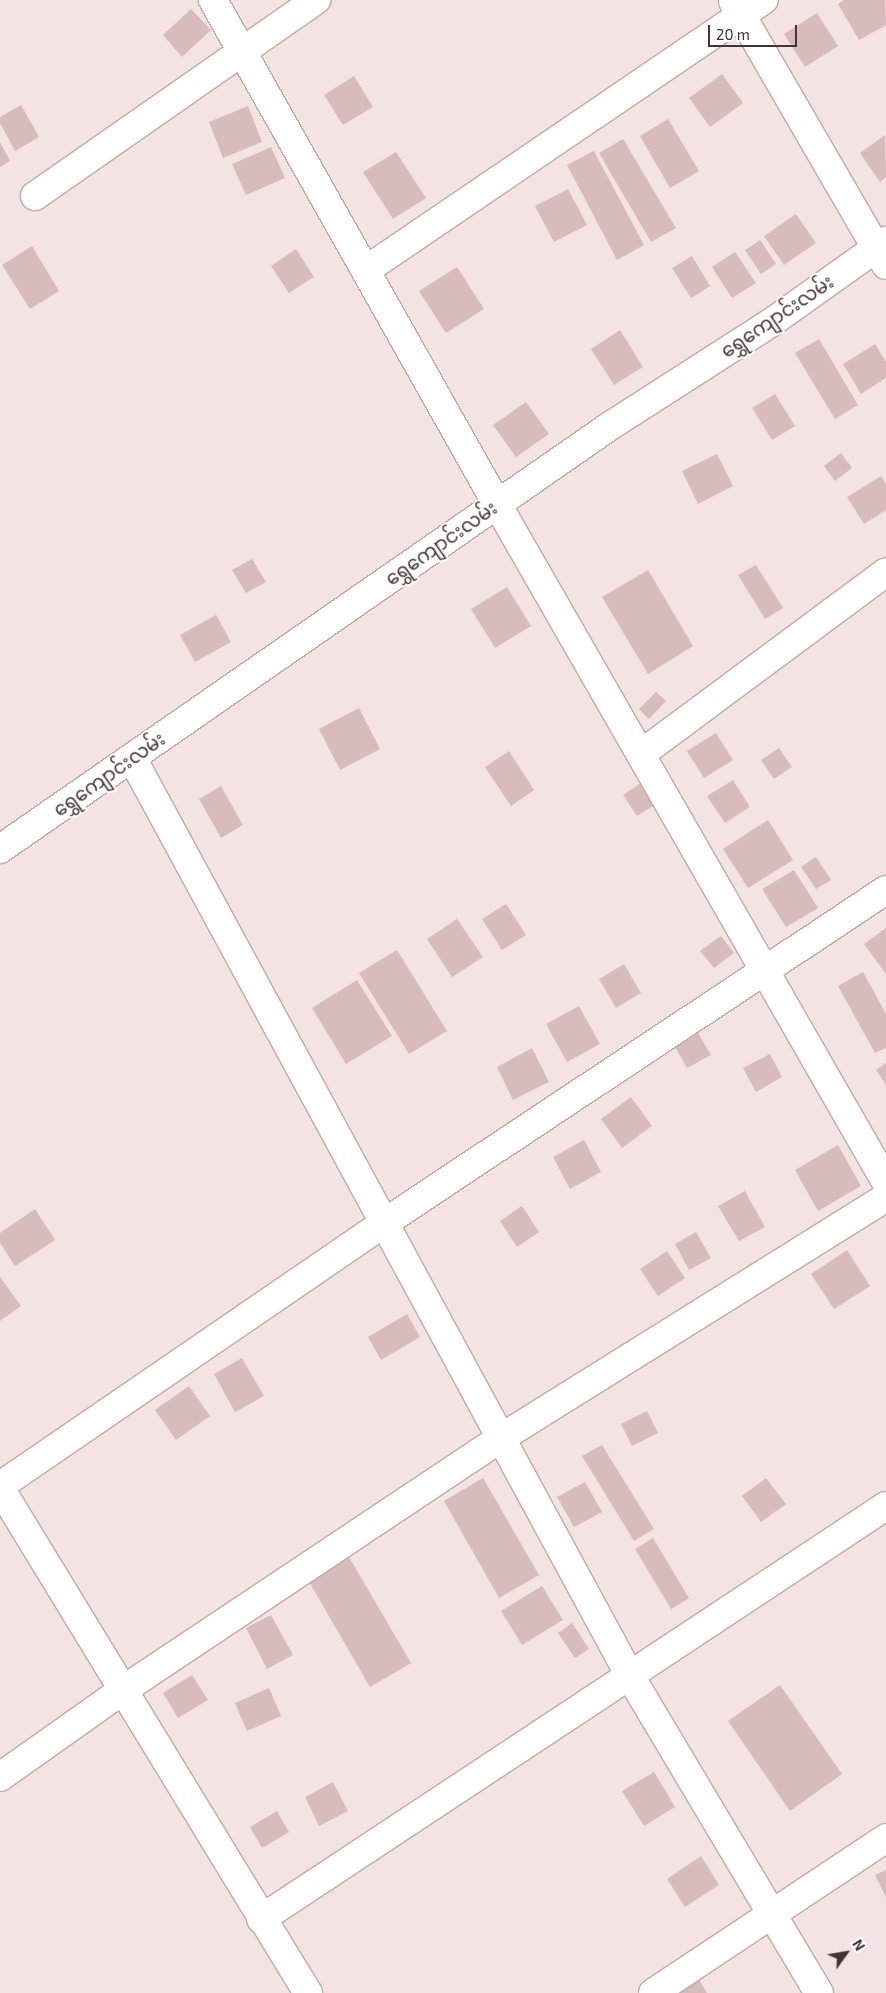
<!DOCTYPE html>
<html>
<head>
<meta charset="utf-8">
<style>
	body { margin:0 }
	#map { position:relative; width:886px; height:1993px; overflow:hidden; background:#f3e4e3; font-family:"Exo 2","Noto Sans Myanmar",sans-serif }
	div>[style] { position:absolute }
	.building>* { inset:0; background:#d8bbbb }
	.roads { filter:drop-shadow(1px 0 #c2aaa8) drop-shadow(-1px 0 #c2aaa8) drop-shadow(0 1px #c2aaa8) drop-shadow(0 -1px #c2aaa8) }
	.minor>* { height:28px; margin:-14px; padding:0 14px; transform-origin:14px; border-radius:14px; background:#fff }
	span { translate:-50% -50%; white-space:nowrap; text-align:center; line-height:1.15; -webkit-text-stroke:4px #fff; paint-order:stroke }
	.street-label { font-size:19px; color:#453333 }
	.north { position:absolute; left:821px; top:1928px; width:50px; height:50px; -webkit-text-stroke:4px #fff; paint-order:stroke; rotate:58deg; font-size:14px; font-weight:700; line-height:20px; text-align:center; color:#453333 }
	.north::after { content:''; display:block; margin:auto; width:18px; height:22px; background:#453333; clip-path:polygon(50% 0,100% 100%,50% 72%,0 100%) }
	.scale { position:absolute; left:708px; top:25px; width:89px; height:22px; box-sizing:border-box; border:2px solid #453333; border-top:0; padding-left:6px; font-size:15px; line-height:18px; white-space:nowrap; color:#453333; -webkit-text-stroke:4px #fff; paint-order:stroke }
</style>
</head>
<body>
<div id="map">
	<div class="building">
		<div style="clip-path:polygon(844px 0,885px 0,886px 25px,859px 40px,838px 4px)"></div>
		<div style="clip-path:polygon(191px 9px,211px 30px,182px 57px,163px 35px)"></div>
		<div style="clip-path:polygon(817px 13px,838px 46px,805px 67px,784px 34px)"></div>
		<div style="clip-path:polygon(722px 74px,743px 103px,710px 127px,689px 98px)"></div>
		<div style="clip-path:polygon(354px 76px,373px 107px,343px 125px,324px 95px)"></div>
		<div style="clip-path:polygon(21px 105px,39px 137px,15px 151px,0 123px,0 117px)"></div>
		<div style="clip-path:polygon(248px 106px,262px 142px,223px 158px,209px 122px)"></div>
		<div style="clip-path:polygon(668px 119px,699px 171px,670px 188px,640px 136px)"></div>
		<div style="clip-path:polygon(885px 135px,886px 177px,880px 182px,860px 153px)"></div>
		<div style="clip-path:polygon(623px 139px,676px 228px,651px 242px,599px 153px)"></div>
		<div style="clip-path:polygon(0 142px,10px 161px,0 167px)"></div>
		<div style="clip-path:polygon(271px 147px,285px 178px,246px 195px,232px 164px)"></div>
		<div style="clip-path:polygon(594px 151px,644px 245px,617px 260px,567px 165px)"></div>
		<div style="clip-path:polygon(396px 152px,426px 198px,393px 219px,363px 172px)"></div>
		<div style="clip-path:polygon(568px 189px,587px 225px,554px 242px,535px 206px)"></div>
		<div style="clip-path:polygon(796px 214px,816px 243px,784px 265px,764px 236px)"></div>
		<div style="clip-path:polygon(760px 240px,776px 264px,761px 274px,745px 250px)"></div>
		<div style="clip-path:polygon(32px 246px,59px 291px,30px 309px,2px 265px)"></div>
		<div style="clip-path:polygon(296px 249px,314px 277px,289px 293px,271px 266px)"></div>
		<div style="clip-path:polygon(735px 252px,756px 283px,732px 298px,712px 267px)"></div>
		<div style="clip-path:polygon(692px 256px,710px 286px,691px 298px,672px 268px)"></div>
		<div style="clip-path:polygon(457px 267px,484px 309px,446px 333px,419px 291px)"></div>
		<div style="clip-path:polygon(620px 330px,643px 367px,614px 385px,591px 349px)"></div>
		<div style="clip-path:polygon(819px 339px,858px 405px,835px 419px,795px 353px)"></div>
		<div style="clip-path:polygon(875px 344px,886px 362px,886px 378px,861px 394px,843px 364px)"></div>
		<div style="clip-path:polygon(775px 394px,795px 426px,772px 440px,752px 408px)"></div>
		<div style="clip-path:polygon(526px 402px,549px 434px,516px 457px,493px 425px)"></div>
		<div style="clip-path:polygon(841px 453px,852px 468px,835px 481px,824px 466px)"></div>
		<div style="clip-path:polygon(717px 454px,733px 486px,698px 504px,682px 471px)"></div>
		<div style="clip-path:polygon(881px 476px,886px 484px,886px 510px,864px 524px,847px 497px)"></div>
		<div style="clip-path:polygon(252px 559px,266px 582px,246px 593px,232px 570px)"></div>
		<div style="clip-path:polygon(756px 565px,783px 608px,765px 619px,738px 575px)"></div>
		<div style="clip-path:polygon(648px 570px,693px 646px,648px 674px,602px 597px)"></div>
		<div style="clip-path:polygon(507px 587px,531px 626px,495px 648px,471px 609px)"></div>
		<div style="clip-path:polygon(216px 615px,231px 642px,195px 662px,180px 635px)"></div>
		<div style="clip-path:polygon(656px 692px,666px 701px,649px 719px,639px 709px)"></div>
		<div style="clip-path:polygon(359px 708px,380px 749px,340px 770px,319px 729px)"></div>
		<div style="clip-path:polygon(716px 733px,733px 760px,704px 778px,687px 751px)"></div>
		<div style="clip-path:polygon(779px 748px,792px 767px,774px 779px,761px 760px)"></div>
		<div style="clip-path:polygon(509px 751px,534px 790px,511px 806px,485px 767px)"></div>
		<div style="clip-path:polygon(733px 780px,750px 807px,725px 823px,707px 796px)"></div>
		<div style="clip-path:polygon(644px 781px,658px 803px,637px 816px,623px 795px)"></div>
		<div style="clip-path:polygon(221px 786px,243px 825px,221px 838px,199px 799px)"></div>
		<div style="clip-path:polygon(768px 820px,793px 860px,748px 888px,723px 849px)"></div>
		<div style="clip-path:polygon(816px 857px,831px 880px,816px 889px,801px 867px)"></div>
		<div style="clip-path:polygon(794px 870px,818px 908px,786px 927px,762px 889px)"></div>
		<div style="clip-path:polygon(506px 904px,526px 935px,502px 950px,482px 919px)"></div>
		<div style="clip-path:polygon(457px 919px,483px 957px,452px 977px,427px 939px)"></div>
		<div style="clip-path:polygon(886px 928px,886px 974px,864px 944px)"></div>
		<div style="clip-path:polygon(721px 936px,734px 953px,714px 968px,700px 951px)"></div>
		<div style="clip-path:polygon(397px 950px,447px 1031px,409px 1054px,359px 973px)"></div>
		<div style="clip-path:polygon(624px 964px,641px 993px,616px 1008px,599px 979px)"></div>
		<div style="clip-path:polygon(863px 972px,886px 1014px,886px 1048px,875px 1053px,838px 986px)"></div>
		<div style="clip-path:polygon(357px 980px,392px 1036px,346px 1064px,312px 1008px)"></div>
		<div style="clip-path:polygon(579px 1006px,600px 1044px,567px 1062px,546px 1024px)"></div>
		<div style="clip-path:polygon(697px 1031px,711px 1055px,687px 1068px,674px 1045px)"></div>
		<div style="clip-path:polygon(532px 1048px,549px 1082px,513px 1100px,497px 1067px)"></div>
		<div style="clip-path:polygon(770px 1054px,782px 1077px,756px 1092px,743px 1068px)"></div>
		<div style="clip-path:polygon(886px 1063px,886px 1085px,876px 1070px)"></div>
		<div style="clip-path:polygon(631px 1097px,652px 1126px,622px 1148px,601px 1119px)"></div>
		<div style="clip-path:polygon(584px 1140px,601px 1172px,570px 1189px,553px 1157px)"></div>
		<div style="clip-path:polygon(838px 1145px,861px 1186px,818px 1211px,795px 1170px)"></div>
		<div style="clip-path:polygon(745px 1191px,765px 1227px,739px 1241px,718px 1206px)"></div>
		<div style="clip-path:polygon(522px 1206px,539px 1232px,517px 1247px,500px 1221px)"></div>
		<div style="clip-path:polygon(35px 1209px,55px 1240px,15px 1266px,0 1243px,0 1233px)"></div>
		<div style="clip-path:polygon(696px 1232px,711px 1258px,689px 1270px,675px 1244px)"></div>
		<div style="clip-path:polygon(847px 1250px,870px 1286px,834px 1309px,811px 1274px)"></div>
		<div style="clip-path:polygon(667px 1251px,685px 1278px,658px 1296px,640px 1269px)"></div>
		<div style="clip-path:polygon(0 1277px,21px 1306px,0 1321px)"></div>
		<div style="clip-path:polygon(407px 1314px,420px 1337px,381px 1360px,368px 1337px)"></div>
		<div style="clip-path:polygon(242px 1358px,264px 1396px,235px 1412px,214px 1374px)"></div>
		<div style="clip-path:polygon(189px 1386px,210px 1416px,176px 1440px,155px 1410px)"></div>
		<div style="clip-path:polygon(647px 1411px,658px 1433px,632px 1446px,621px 1424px)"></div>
		<div style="clip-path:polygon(602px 1445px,654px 1529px,634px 1541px,582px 1456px)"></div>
		<div style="clip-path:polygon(483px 1478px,539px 1575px,499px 1598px,444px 1501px)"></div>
		<div style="clip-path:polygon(766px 1478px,786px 1504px,761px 1522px,742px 1496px)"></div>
		<div style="clip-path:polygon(585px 1482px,602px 1512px,574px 1527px,557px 1497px)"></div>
		<div style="clip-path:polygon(653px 1538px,689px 1598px,671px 1609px,635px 1549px)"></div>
		<div style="clip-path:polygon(349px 1557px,411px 1663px,370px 1687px,308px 1580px)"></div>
		<div style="clip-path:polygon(542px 1586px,563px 1620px,522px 1645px,501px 1611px)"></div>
		<div style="clip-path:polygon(271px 1615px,293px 1655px,267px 1669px,246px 1628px)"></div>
		<div style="clip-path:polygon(572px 1623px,589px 1649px,575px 1658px,558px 1633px)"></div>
		<div style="clip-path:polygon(192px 1675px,208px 1700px,178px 1718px,163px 1693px)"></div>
		<div style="clip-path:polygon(780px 1685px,842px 1774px,790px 1811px,728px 1721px)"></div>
		<div style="clip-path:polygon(269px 1688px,281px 1716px,247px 1731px,235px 1703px)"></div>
		<div style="clip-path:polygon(654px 1772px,675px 1807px,644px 1826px,622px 1791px)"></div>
		<div style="clip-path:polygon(333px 1782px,348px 1811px,319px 1826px,305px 1797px)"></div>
		<div style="clip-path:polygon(277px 1811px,289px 1832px,262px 1848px,250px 1827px)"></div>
		<div style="clip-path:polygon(701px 1856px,719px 1885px,685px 1907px,667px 1879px)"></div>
		<div style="clip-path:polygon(886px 1870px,886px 1897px,875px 1875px)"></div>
		<div style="clip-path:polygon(695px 1973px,707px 1993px,666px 1993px)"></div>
	</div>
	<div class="roads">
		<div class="minor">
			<div style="left:213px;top:0;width:579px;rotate:60.6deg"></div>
			<div style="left:497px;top:504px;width:782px;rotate:60.16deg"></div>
			<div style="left:733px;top:1px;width:305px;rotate:59.9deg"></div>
			<div style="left:35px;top:196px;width:343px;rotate:-34.9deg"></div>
			<div style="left:366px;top:270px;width:481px;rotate:-34.2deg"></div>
			<div style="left:641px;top:754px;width:305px;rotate:-36.6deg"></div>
			<div style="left:132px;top:758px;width:1044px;rotate:61.52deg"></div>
			<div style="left:630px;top:1676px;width:369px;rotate:59.2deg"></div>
			<div style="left:0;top:849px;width:739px;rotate:-34.74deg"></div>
			<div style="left:607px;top:428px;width:196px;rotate:-32.7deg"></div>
			<div style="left:772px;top:322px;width:140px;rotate:-35.4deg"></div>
			<div style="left:0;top:1486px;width:465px;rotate:-34.4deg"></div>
			<div style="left:384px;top:1223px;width:602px;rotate:-33.56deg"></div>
			<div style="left:0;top:1488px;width:592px;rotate:58.62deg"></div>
			<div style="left:0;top:1777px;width:151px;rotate:-35.3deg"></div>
			<div style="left:123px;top:1690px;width:454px;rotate:-33.7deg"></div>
			<div style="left:501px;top:1438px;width:454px;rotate:-32deg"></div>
			<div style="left:261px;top:1919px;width:749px;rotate:-33.46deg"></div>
			<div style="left:653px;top:1993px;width:280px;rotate:-33.6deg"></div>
		</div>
	</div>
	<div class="street-label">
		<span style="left:777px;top:316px;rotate:-34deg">ရွှေကျောင်းလမ်း</span>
		<span style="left:441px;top:543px;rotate:-35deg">ရွှေကျောင်းလမ်း</span>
		<span style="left:109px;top:774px;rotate:-35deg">ရွှေကျောင်းလမ်း</span>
	</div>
	<div class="north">N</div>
	<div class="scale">20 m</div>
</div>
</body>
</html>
